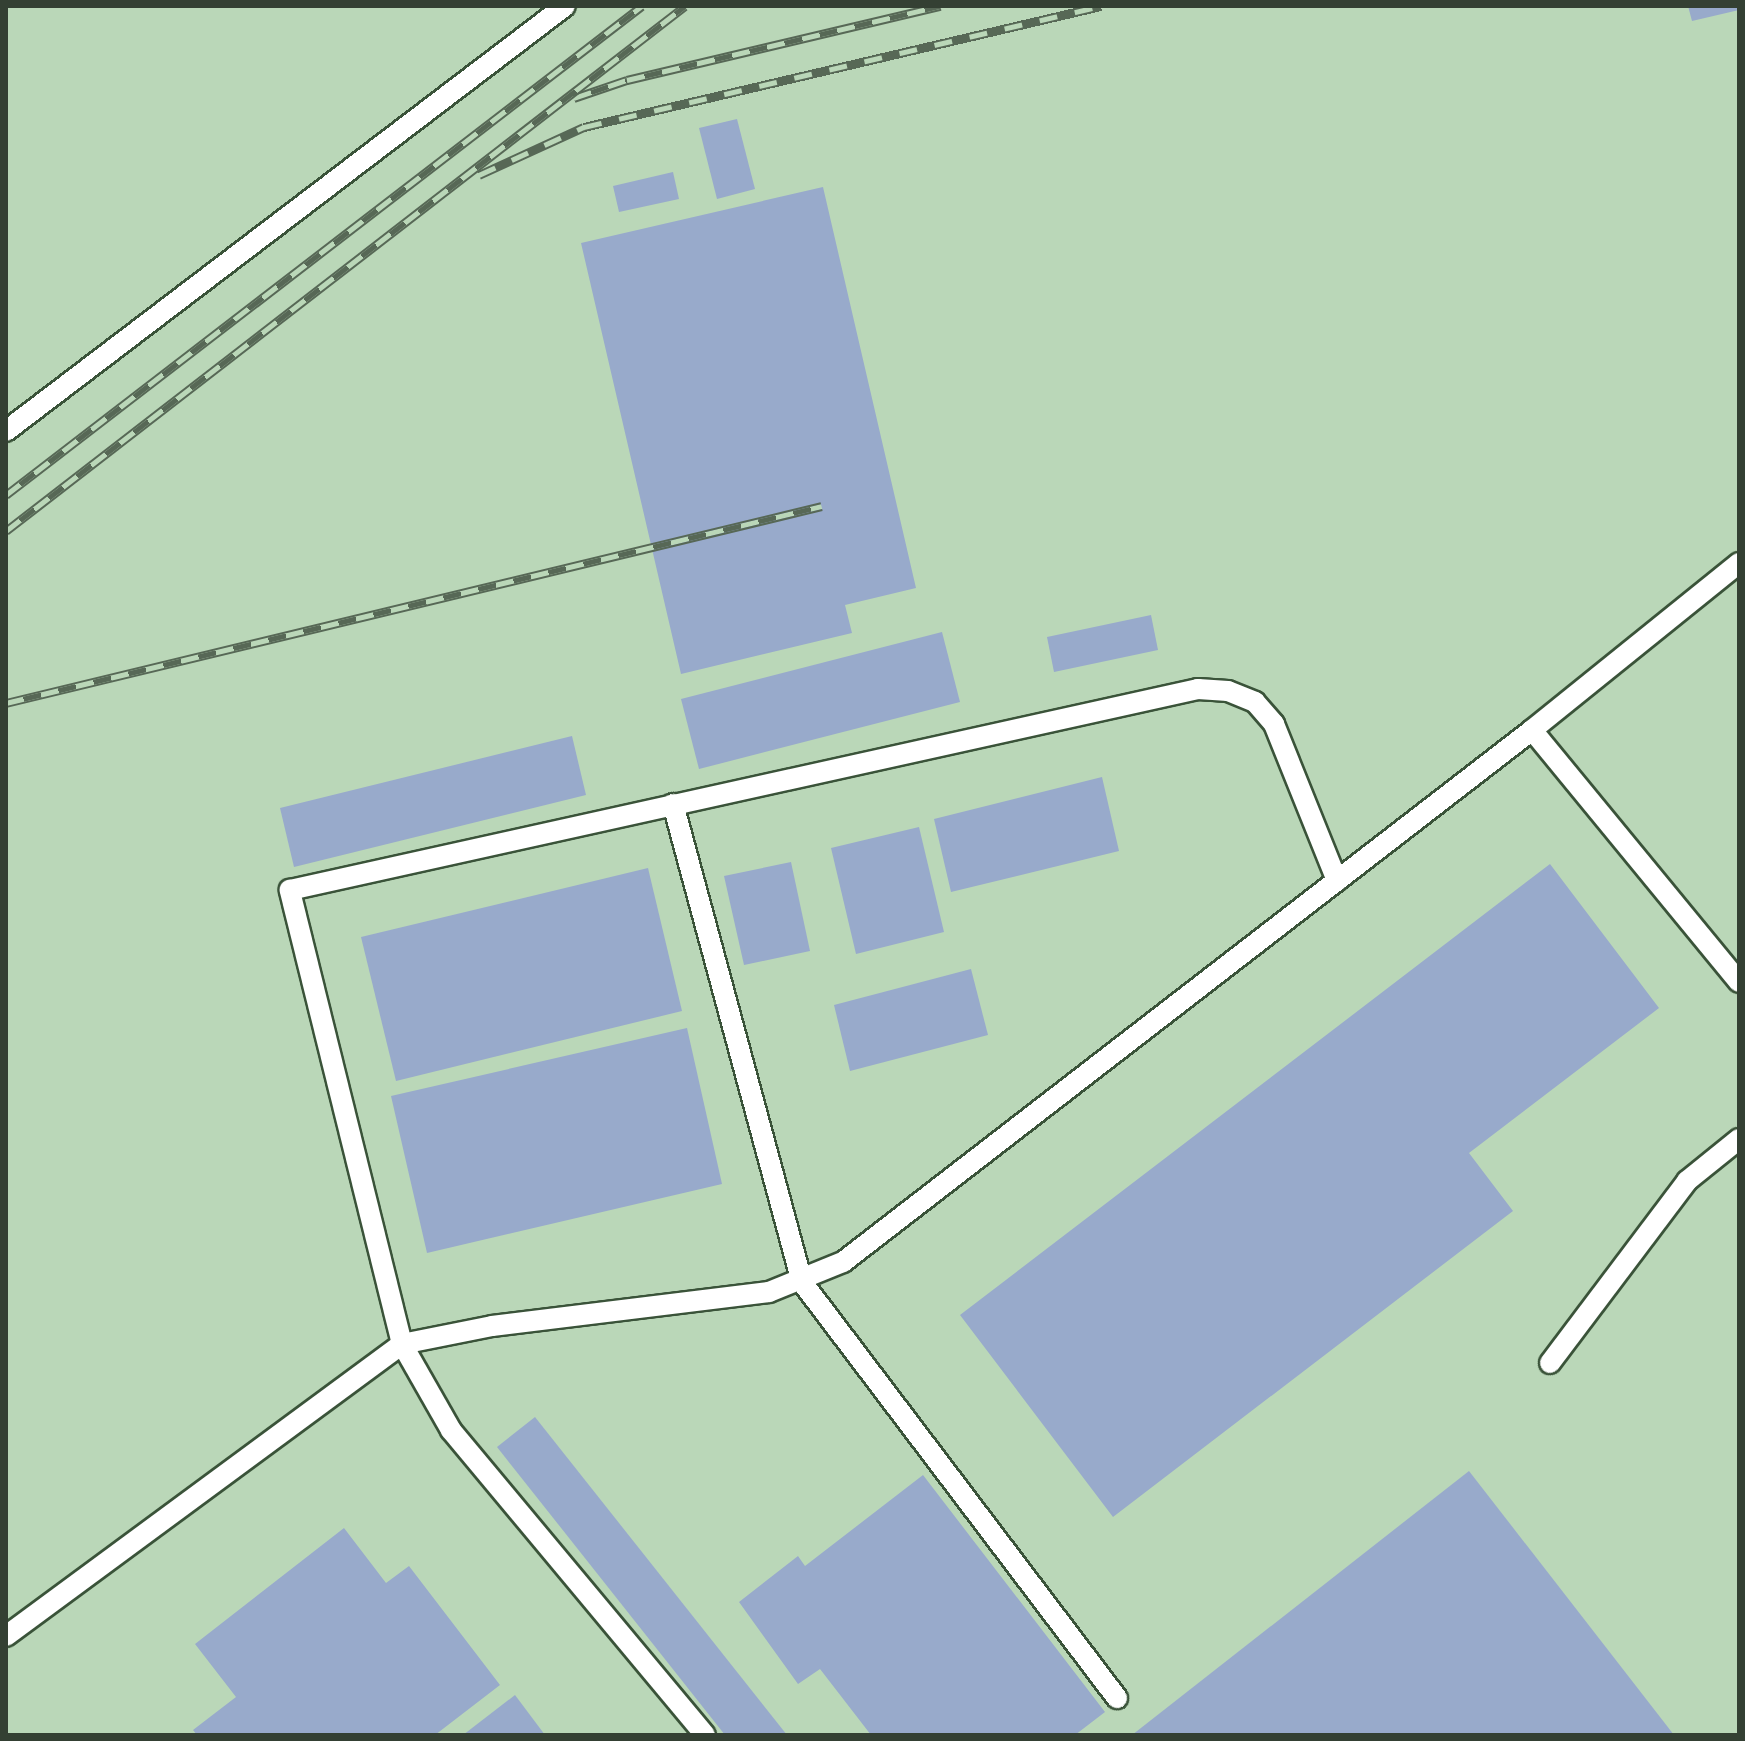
<!DOCTYPE html>
<html>
<head>
<meta charset="utf-8">
<style>
	body { margin:0 }
	#map { position:relative; width:1745px; height:1741px; overflow:hidden; background:#bad7b8; font-family:"Noto Sans",sans-serif }
	div>[style] { position:absolute }
	.building>* { inset:0; background:#98aacb }
	.roads { filter:drop-shadow(2px 0 #3a5339) drop-shadow(-2px 0 #3a5339) drop-shadow(0 2px #3a5339) drop-shadow(0 -2px #3a5339) }
	.service>* { height:20px; margin:-10px; padding:0 10px; transform-origin:10px; border-radius:10px; background:#fff }
	.rail>* { height:9px; margin-top:-4.5px; transform-origin:0; background:repeating-linear-gradient(90deg,#bad7b8 0 18px,#576856 0 36px); box-sizing:border-box; border-block:2px solid #576856 }
	span { translate:-50% -50%; white-space:nowrap; text-align:center; line-height:1.15; -webkit-text-stroke:6px #bad7b8; paint-order:stroke }
	.frame { position:absolute; inset:0; border:8px solid #344033; pointer-events:none }
</style>
</head>
<body>
<div id="map">
	<div class="building">
		<div style="clip-path:polygon(1688px 6px,1739px 6px,1739px 10px,1692px 21px)"></div>
		<div style="clip-path:polygon(737px 119px,755px 189px,717px 199px,699px 128px)"></div>
		<div style="clip-path:polygon(673px 172px,679px 199px,619px 212px,613px 186px)"></div>
		<div style="clip-path:polygon(823px 187px,916px 588px,845px 605px,852px 633px,681px 674px,581px 243px)"></div>
		<div style="clip-path:polygon(1151px 615px,1158px 650px,1054px 672px,1047px 637px)"></div>
		<div style="clip-path:polygon(942px 632px,960px 702px,699px 769px,681px 699px)"></div>
		<div style="clip-path:polygon(572px 736px,586px 795px,294px 867px,280px 808px)"></div>
		<div style="clip-path:polygon(1102px 777px,1119px 851px,951px 892px,934px 819px)"></div>
		<div style="clip-path:polygon(919px 827px,944px 932px,856px 954px,831px 848px)"></div>
		<div style="clip-path:polygon(791px 862px,810px 951px,744px 965px,724px 876px)"></div>
		<div style="clip-path:polygon(1550px 864px,1659px 1008px,1469px 1153px,1513px 1211px,1113px 1517px,960px 1315px)"></div>
		<div style="clip-path:polygon(648px 868px,682px 1011px,396px 1081px,361px 937px)"></div>
		<div style="clip-path:polygon(971px 969px,988px 1035px,850px 1071px,834px 1005px)"></div>
		<div style="clip-path:polygon(687px 1028px,722px 1184px,427px 1253px,391px 1096px)"></div>
		<div style="clip-path:polygon(535px 1417px,787px 1735px,725px 1735px,497px 1447px)"></div>
		<div style="clip-path:polygon(1469px 1471px,1674px 1735px,1132px 1735px)"></div>
		<div style="clip-path:polygon(923px 1475px,1105px 1712px,1075px 1735px,871px 1735px,820px 1669px,798px 1684px,739px 1602px,798px 1556px,805px 1566px)"></div>
		<div style="clip-path:polygon(344px 1528px,386px 1583px,409px 1566px,500px 1685px,435px 1735px,197px 1735px,193px 1730px,236px 1697px,195px 1644px)"></div>
		<div style="clip-path:polygon(515px 1695px,545px 1735px,463px 1735px)"></div>
	</div>
	<div class="roads">
		<div class="service">
			<div style="left:6px;top:431px;width:702px;rotate:-37.25deg"></div>
			<div style="left:1532px;top:730px;width:326px;rotate:50.6deg"></div>
			<div style="left:673px;top:804px;width:495px;rotate:74.9deg"></div>
			<div style="left:802px;top:1282px;width:522px;rotate:52.87deg"></div>
			<div style="left:1550px;top:1363px;width:228px;rotate:-53deg"></div>
			<div style="left:1687px;top:1181px;width:67px;rotate:-38.9deg"></div>
			<div style="left:6px;top:1636px;width:492px;rotate:-36.4deg"></div>
			<div style="left:402px;top:1344px;width:92px;rotate:-11.3deg"></div>
			<div style="left:492px;top:1326px;width:279px;rotate:-7deg"></div>
			<div style="left:769px;top:1292px;width:80px;rotate:-22.1deg"></div>
			<div style="left:843px;top:1262px;width:870px;rotate:-37.67deg"></div>
			<div style="left:1532px;top:730px;width:266px;rotate:-38.9deg"></div>
			<div style="left:705px;top:1735px;width:397px;rotate:-129.8deg"></div>
			<div style="left:451px;top:1430px;width:99px;rotate:-119.7deg"></div>
			<div style="left:402px;top:1344px;width:468px;rotate:-103.9deg"></div>
			<div style="left:290px;top:890px;width:930px;rotate:-12.48deg"></div>
			<div style="left:1198px;top:689px;width:30px;rotate:4deg"></div>
			<div style="left:1228px;top:691px;width:29px;rotate:22deg"></div>
			<div style="left:1255px;top:702px;width:29px;rotate:49deg"></div>
			<div style="left:1274px;top:724px;width:169px;rotate:68.1deg"></div>
		</div>
	</div>
	<div class="rail">
		<div style="left:574px;top:98px;width:56px;rotate:-18.8deg"></div>
		<div style="left:627px;top:80px;width:322px;rotate:-13.3deg"></div>
		<div style="left:479px;top:175px;width:115px;rotate:-24.6deg"></div>
		<div style="left:584px;top:127px;width:531px;rotate:-13.17deg"></div>
		<div style="left:6px;top:495px;width:802px;rotate:-37.56deg"></div>
		<div style="left:6px;top:531px;width:858px;rotate:-37.71deg"></div>
		<div style="left:6px;top:703px;width:839px;rotate:-13.57deg"></div>
	</div>
	<div class="frame"></div>
</div>
</body>
</html>
